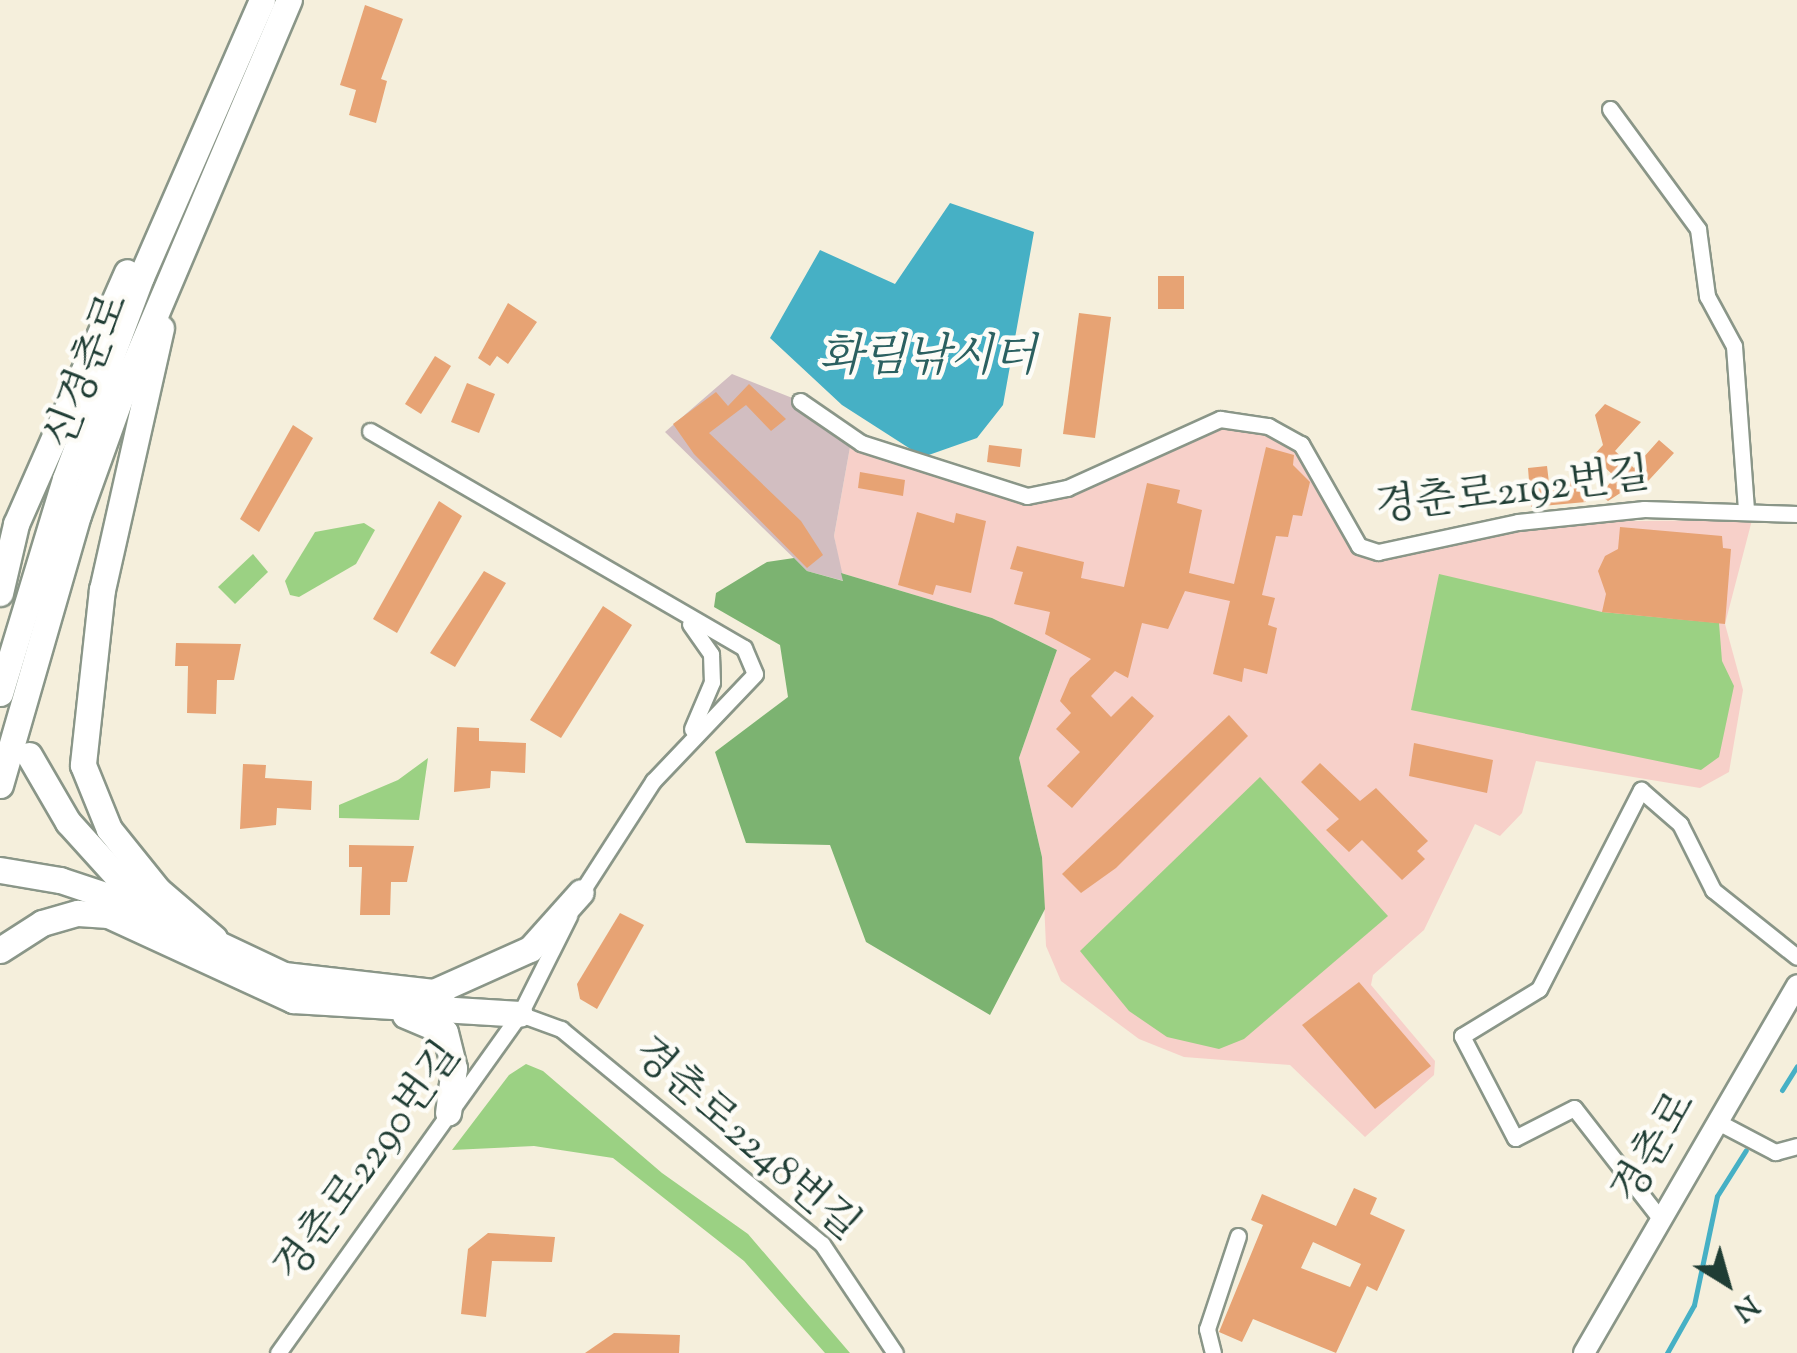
<!DOCTYPE html>
<html>
<head>
<meta charset="utf-8">
<style>
	body { margin:0 }
	#map { position:relative; width:1797px; height:1353px; overflow:hidden; background:#f5efdc; font-family:"Sorts Mill Goudy","Noto Serif KR",serif }
	div>[style] { position:absolute }
	.built>* { inset:0; background:#f7d0c9 }
	.industrial>* { inset:0; background:#d2bec1 }
	.green>* { inset:0; background:#9bd183 }
	.forest>* { inset:0; background:#7cb371 }
	.water>* { inset:0; background:#46b0c5 }
	.stream>* { height:5px; margin:-2.5px; padding:0 2.5px; transform-origin:2.5px; border-radius:2.5px; background:#46b0c5 }
	.building>* { inset:0; background:#e7a374 }
	.roads { filter:drop-shadow(2px 0 #8a9688) drop-shadow(-2px 0 #8a9688) drop-shadow(0 2px #8a9688) drop-shadow(0 -2px #8a9688) }
	.minor>* { height:15px; margin:-7.5px; padding:0 7.5px; transform-origin:7.5px; border-radius:7.5px; background:#fff }
	.tertiary>* { height:20px; margin:-10px; padding:0 10px; transform-origin:10px; border-radius:10px; background:#fff }
	.trunk>* { height:25px; margin:-12.5px; padding:0 12.5px; transform-origin:12.5px; border-radius:12.5px; background:#fff }
	span { translate:-50% -50%; white-space:nowrap; text-align:center; line-height:1.15; -webkit-text-stroke:9px #fdfcf7; paint-order:stroke }
	.street-label { font-size:42px; color:#1f3d34 }
	.water-label { font-size:45px; color:#2b6060; font-style:italic }
	.north { position:absolute; left:1677px; top:1233px; width:100px; height:100px; -webkit-text-stroke:8px #fdfcf7; paint-order:stroke; rotate:143deg; font-size:28px; font-weight:700; line-height:40px; text-align:center; color:#1f3d34 }
	.north::after { content:''; display:block; margin:auto; width:35px; height:45px; background:#1f3d34; clip-path:polygon(50% 0,100% 100%,50% 72%,0 100%) }
</style>
</head>
<body>
<div id="map">
	<div class="built">
		<div style="clip-path:polygon(1220px 419px,1301px 444px,1359px 546px,1380px 552px,1518px 522px,1752px 520px,1725px 624px,1743px 690px,1729px 772px,1700px 788px,1536px 761px,1522px 813px,1500px 836px,1475px 824px,1424px 930px,1373px 975px,1371px 985px,1435px 1061px,1434px 1075px,1365px 1137px,1290px 1065px,1184px 1057px,1139px 1039px,1061px 981px,1046px 946px,1042px 857px,1019px 758px,1057px 650px,992px 618px,841px 573px,834px 536px,852px 436px,1027px 496px)"></div>
	</div>
	<div class="industrial">
		<div style="clip-path:polygon(732px 374px,800px 401px,852px 436px,834px 536px,844px 581px,807px 571px,665px 432px)"></div>
	</div>
	<div class="green">
		<div style="clip-path:polygon(364px 523px,375px 530px,356px 564px,299px 597px,290px 595px,285px 581px,315px 532px)"></div>
		<div style="clip-path:polygon(253px 554px,268px 572px,235px 604px,218px 587px)"></div>
		<div style="clip-path:polygon(1439px 574px,1602px 612px,1719px 623px,1722px 661px,1734px 686px,1719px 757px,1701px 770px,1411px 710px)"></div>
		<div style="clip-path:polygon(428px 758px,419px 820px,339px 818px,339px 805px,398px 780px)"></div>
		<div style="clip-path:polygon(1260px 777px,1388px 916px,1244px 1039px,1219px 1049px,1167px 1037px,1129px 1011px,1080px 951px)"></div>
		<div style="clip-path:polygon(526px 1064px,543px 1071px,662px 1173px,748px 1234px,850px 1353px,825px 1353px,744px 1261px,613px 1158px,534px 1146px,452px 1150px,509px 1075px)"></div>
	</div>
	<div class="forest">
		<div style="clip-path:polygon(794px 558px,807px 571px,843px 581px,841px 573px,992px 618px,1057px 650px,1019px 758px,1042px 857px,1045px 909px,990px 1015px,866px 942px,830px 845px,746px 843px,715px 752px,788px 697px,780px 645px,714px 607px,716px 593px,767px 562px)"></div>
	</div>
	<div class="water">
		<div style="clip-path:polygon(950px 203px,1034px 232px,1003px 405px,977px 438px,923px 457px,842px 405px,770px 338px,820px 250px,895px 284px)"></div>
	</div>
	<div class="stream">
		<div style="left:1782px;top:1090px;width:28px;rotate:-58deg"></div>
		<div style="left:1667px;top:1353px;width:55px;rotate:-60.6deg"></div>
		<div style="left:1694px;top:1305px;width:111px;rotate:-78.1deg"></div>
		<div style="left:1717px;top:1196px;width:54px;rotate:-57.8deg"></div>
	</div>
	<div class="building">
		<div style="clip-path:polygon(365px 5px,403px 19px,381px 79px,387px 81px,376px 123px,349px 115px,356px 90px,340px 85px)"></div>
		<div style="clip-path:polygon(1158px 276px,1184px 276px,1184px 309px,1158px 309px)"></div>
		<div style="clip-path:polygon(508px 303px,537px 322px,508px 364px,497px 356px,490px 366px,478px 358px)"></div>
		<div style="clip-path:polygon(1079px 313px,1111px 317px,1095px 438px,1063px 434px)"></div>
		<div style="clip-path:polygon(435px 356px,451px 366px,421px 414px,405px 404px)"></div>
		<div style="clip-path:polygon(467px 383px,495px 394px,479px 433px,451px 422px)"></div>
		<div style="clip-path:polygon(749px 384px,786px 419px,771px 431px,746px 405px,709px 433px,801px 521px,823px 555px,807px 568px,694px 454px,673px 424px,716px 392px,728px 406px)"></div>
		<div style="clip-path:polygon(1605px 404px,1641px 422px,1615px 451px,1634px 468px,1659px 440px,1674px 453px,1638px 492px,1625px 490px,1608px 501px,1600px 495px,1615px 477px,1593px 456px,1603px 445px,1595px 415px)"></div>
		<div style="clip-path:polygon(293px 425px,313px 438px,259px 532px,240px 519px)"></div>
		<div style="clip-path:polygon(989px 445px,1022px 449px,1020px 467px,987px 462px)"></div>
		<div style="clip-path:polygon(1266px 447px,1294px 455px,1293px 465px,1310px 482px,1302px 516px,1293px 515px,1288px 537px,1276px 536px,1262px 595px,1275px 598px,1268px 625px,1277px 628px,1267px 674px,1244px 668px,1242px 682px,1213px 674px,1230px 601px,1185px 591px,1168px 629px,1142px 623px,1128px 678px,1115px 671px,1091px 696px,1111px 717px,1132px 696px,1154px 716px,1072px 808px,1047px 786px,1080px 752px,1056px 729px,1071px 713px,1060px 701px,1070px 678px,1091px 659px,1045px 634px,1050px 612px,1014px 604px,1023px 572px,1010px 569px,1017px 546px,1084px 562px,1081px 578px,1124px 587px,1147px 483px,1180px 490px,1177px 503px,1202px 510px,1189px 573px,1234px 584px)"></div>
		<div style="clip-path:polygon(1547px 466px,1549px 483px,1584px 480px,1586px 502px,1531px 507px,1528px 468px)"></div>
		<div style="clip-path:polygon(860px 472px,905px 480px,903px 496px,858px 488px)"></div>
		<div style="clip-path:polygon(439px 501px,462px 516px,397px 633px,373px 619px)"></div>
		<div style="clip-path:polygon(917px 512px,954px 523px,956px 513px,986px 521px,971px 593px,936px 585px,933px 595px,898px 585px)"></div>
		<div style="clip-path:polygon(1620px 527px,1722px 536px,1723px 548px,1731px 549px,1725px 624px,1602px 612px,1606px 594px,1598px 571px,1605px 556px,1618px 549px)"></div>
		<div style="clip-path:polygon(484px 571px,506px 583px,455px 667px,430px 653px)"></div>
		<div style="clip-path:polygon(603px 606px,632px 625px,561px 738px,530px 720px)"></div>
		<div style="clip-path:polygon(176px 643px,241px 644px,234px 680px,217px 680px,216px 714px,187px 713px,188px 666px,175px 666px)"></div>
		<div style="clip-path:polygon(1229px 715px,1248px 736px,1116px 868px,1081px 893px,1062px 874px)"></div>
		<div style="clip-path:polygon(457px 727px,479px 728px,479px 741px,526px 743px,525px 773px,491px 771px,490px 788px,454px 792px)"></div>
		<div style="clip-path:polygon(1414px 743px,1493px 760px,1487px 793px,1409px 776px)"></div>
		<div style="clip-path:polygon(1320px 763px,1360px 801px,1376px 788px,1428px 841px,1417px 851px,1425px 859px,1402px 880px,1362px 840px,1349px 852px,1326px 830px,1339px 819px,1301px 782px)"></div>
		<div style="clip-path:polygon(243px 764px,266px 765px,265px 778px,312px 781px,311px 810px,277px 808px,276px 825px,240px 829px)"></div>
		<div style="clip-path:polygon(349px 845px,414px 846px,407px 882px,391px 882px,390px 915px,360px 915px,362px 867px,349px 867px)"></div>
		<div style="clip-path:polygon(620px 913px,644px 925px,597px 1009px,580px 999px,577px 984px)"></div>
		<div style="clip-path:polygon(1359px 982px,1431px 1066px,1375px 1109px,1302px 1025px)"></div>
		<div style="clip-path:polygon(evenodd,1354px 1188px,1377px 1198px,1370px 1214px,1405px 1230px,1377px 1291px,1367px 1286px,1336px 1353px,1253px 1319px,1242px 1342px,1219px 1332px,1263px 1225px,1251px 1220px,1262px 1194px,1336px 1226px,1354px 1188px,1313px 1242px,1361px 1264px,1350px 1287px,1301px 1268px,1313px 1242px)"></div>
		<div style="clip-path:polygon(488px 1233px,555px 1237px,552px 1262px,492px 1261px,486px 1317px,461px 1314px,468px 1249px)"></div>
		<div style="clip-path:polygon(614px 1333px,680px 1335px,679px 1353px,585px 1353px)"></div>
	</div>
	<div class="roads">
		<div class="minor">
			<div style="left:1610px;top:109px;width:149px;rotate:53.7deg"></div>
			<div style="left:1698px;top:229px;width:68px;rotate:82.3deg"></div>
			<div style="left:1707px;top:296px;width:57px;rotate:61.6deg"></div>
			<div style="left:1734px;top:346px;width:165px;rotate:85.8deg"></div>
			<div style="left:800px;top:401px;width:74px;rotate:34.5deg"></div>
			<div style="left:861px;top:443px;width:174px;rotate:17.7deg"></div>
			<div style="left:1027px;top:496px;width:41px;rotate:-11.3deg"></div>
			<div style="left:1067px;top:488px;width:168px;rotate:-24.3deg"></div>
			<div style="left:1220px;top:419px;width:49px;rotate:8.3deg"></div>
			<div style="left:1268px;top:426px;width:38px;rotate:29deg"></div>
			<div style="left:1301px;top:444px;width:117px;rotate:60.4deg"></div>
			<div style="left:1359px;top:546px;width:20px;rotate:18deg"></div>
			<div style="left:1378px;top:552px;width:143px;rotate:-12.1deg"></div>
			<div style="left:1518px;top:522px;width:127px;rotate:-5.9deg"></div>
			<div style="left:1644px;top:509px;width:153px;rotate:1.9deg"></div>
			<div style="left:370px;top:431px;width:432px;rotate:30.1deg"></div>
			<div style="left:744px;top:648px;width:28px;rotate:67deg"></div>
			<div style="left:755px;top:674px;width:148px;rotate:133.6deg"></div>
			<div style="left:653px;top:781px;width:137px;rotate:122.8deg"></div>
			<div style="left:690px;top:624px;width:37px;rotate:55deg"></div>
			<div style="left:711px;top:654px;width:28px;rotate:88deg"></div>
			<div style="left:712px;top:682px;width:51px;rotate:113.1deg"></div>
			<div style="left:520px;top:1014px;width:44px;rotate:20.1deg"></div>
			<div style="left:561px;top:1029px;width:338px;rotate:39.5deg"></div>
			<div style="left:822px;top:1244px;width:131px;rotate:56.2deg"></div>
			<div style="left:1716px;top:1121px;width:67px;rotate:27.7deg"></div>
			<div style="left:1775px;top:1152px;width:23px;rotate:-15deg"></div>
			<div style="left:1659px;top:1217px;width:138px;rotate:-127.9deg"></div>
			<div style="left:1574px;top:1108px;width:66px;rotate:153deg"></div>
			<div style="left:1515px;top:1138px;width:115px;rotate:-117.5deg"></div>
			<div style="left:1462px;top:1036px;width:90px;rotate:-31.4deg"></div>
			<div style="left:1539px;top:989px;width:224px;rotate:-62.9deg"></div>
			<div style="left:1641px;top:790px;width:52px;rotate:41.1deg"></div>
			<div style="left:1680px;top:824px;width:74px;rotate:63.4deg"></div>
			<div style="left:1713px;top:890px;width:107px;rotate:38.6deg"></div>
			<div style="left:278px;top:1353px;width:417px;rotate:-54.5deg"></div>
			<div style="left:520px;top:1014px;width:110px;rotate:-63.4deg"></div>
			<div style="left:1213px;top:1353px;width:25px;rotate:-104deg"></div>
			<div style="left:1207px;top:1329px;width:98px;rotate:-71.6deg"></div>
		</div>
		<div class="tertiary">
			<div style="left:1584px;top:1353px;width:425px;rotate:-59.9deg"></div>
		</div>
		<div class="trunk">
			<div style="left:161px;top:328px;width:268px;rotate:102.7deg"></div>
			<div style="left:102px;top:589px;width:177px;rotate:96.2deg"></div>
			<div style="left:83px;top:765px;width:69px;rotate:67.9deg"></div>
			<div style="left:109px;top:829px;width:78px;rotate:51.2deg"></div>
			<div style="left:158px;top:890px;width:74px;rotate:40.6deg"></div>
			<div style="left:0;top:593px;width:71px;rotate:-76.9deg"></div>
			<div style="left:16px;top:524px;width:275px;rotate:-66.2deg"></div>
			<div style="left:0;top:693px;width:224px;rotate:-73.1deg"></div>
			<div style="left:65px;top:479px;width:216px;rotate:-69.4deg"></div>
			<div style="left:141px;top:277px;width:302px;rotate:-66.4deg"></div>
			<div style="left:29px;top:755px;width:78px;rotate:59.8deg"></div>
			<div style="left:68px;top:822px;width:112px;rotate:47.9deg"></div>
			<div style="left:0;top:785px;width:281px;rotate:-73.9deg"></div>
			<div style="left:78px;top:515px;width:130px;rotate:-70.2deg"></div>
			<div style="left:122px;top:393px;width:427px;rotate:-67deg"></div>
			<div style="left:0;top:870px;width:61px;rotate:9.5deg"></div>
			<div style="left:60px;top:880px;width:82px;rotate:18.4deg"></div>
			<div style="left:138px;top:906px;width:161px;rotate:25.3deg"></div>
			<div style="left:284px;top:975px;width:159px;rotate:6.5deg"></div>
			<div style="left:0;top:950px;width:50px;rotate:-32.7deg"></div>
			<div style="left:42px;top:923px;width:37px;rotate:-16deg"></div>
			<div style="left:78px;top:913px;width:30px;rotate:4deg"></div>
			<div style="left:108px;top:915px;width:204px;rotate:24.7deg"></div>
			<div style="left:293px;top:1000px;width:227px;rotate:3.5deg"></div>
			<div style="left:436px;top:991px;width:103px;rotate:-24.1deg"></div>
			<div style="left:530px;top:949px;width:76px;rotate:-48.2deg"></div>
			<div style="left:405px;top:1015px;width:43px;rotate:23deg"></div>
			<div style="left:445px;top:1032px;width:37px;rotate:76deg"></div>
			<div style="left:454px;top:1068px;width:45px;rotate:97.6deg"></div>
		</div>
	</div>
	<div class="street-label">
		<span style="left:89px;top:372px;rotate:-69deg">신경춘로</span>
		<span style="left:1513px;top:493px;rotate:-7deg">경춘로2192번길</span>
		<span style="left:745px;top:1141px;rotate:41deg">경춘로2248번길</span>
		<span style="left:1656px;top:1149px;rotate:-60deg">경춘로</span>
		<span style="left:370px;top:1163px;rotate:-54deg">경춘로2290번길</span>
	</div>
	<div class="water-label">
		<span style="left:928px;top:360px">화림낚시터</span>
	</div>
	<div class="north">N</div>
</div>
</body>
</html>
